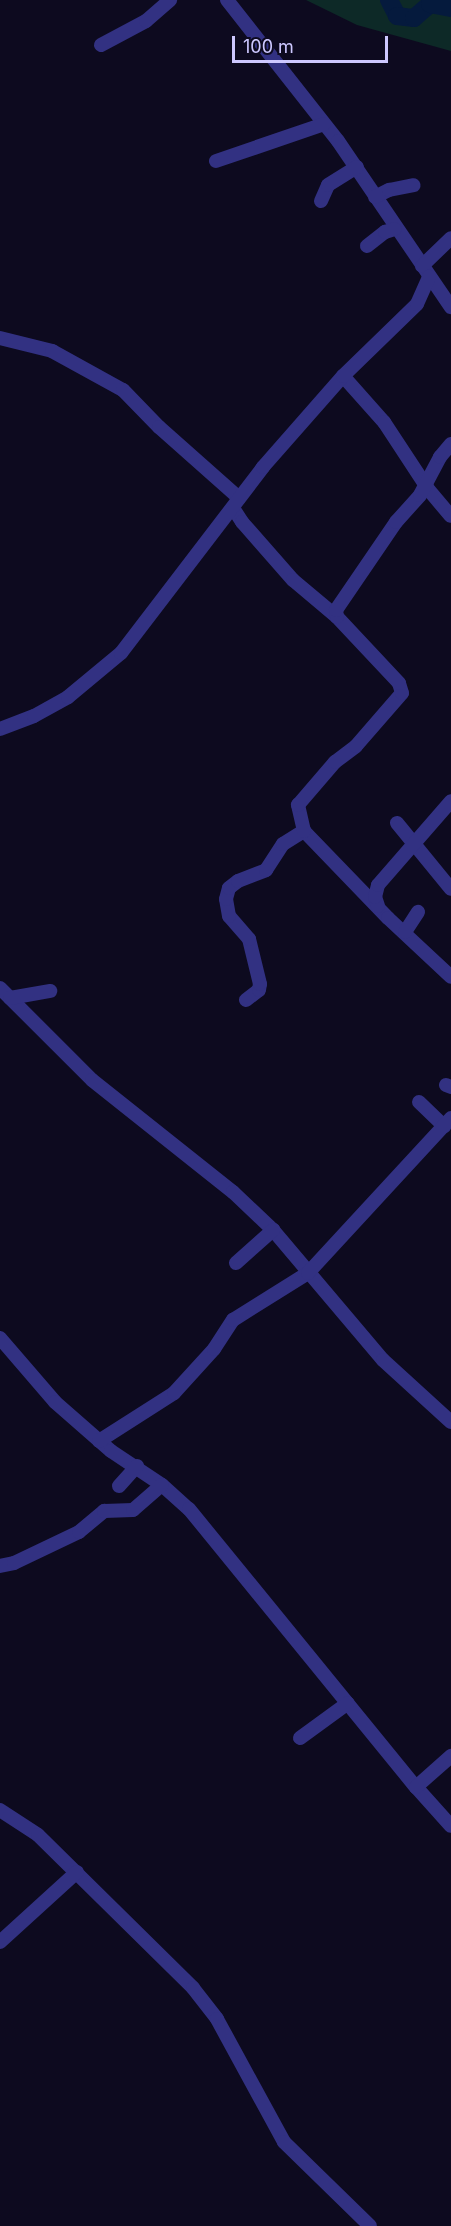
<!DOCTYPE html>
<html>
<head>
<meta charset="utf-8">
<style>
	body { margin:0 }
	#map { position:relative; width:451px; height:2226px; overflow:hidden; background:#0d0a1f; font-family:Inter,sans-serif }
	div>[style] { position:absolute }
	.green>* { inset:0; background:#0d2927 }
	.river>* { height:18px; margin:-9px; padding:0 9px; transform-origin:9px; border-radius:9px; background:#051a3d }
	.minor>* { height:14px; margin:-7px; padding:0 7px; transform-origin:7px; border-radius:7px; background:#323182 }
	span { translate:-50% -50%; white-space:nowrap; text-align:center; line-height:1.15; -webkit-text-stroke:4.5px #0d0a1f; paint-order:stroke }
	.scale { position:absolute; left:232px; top:36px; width:156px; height:27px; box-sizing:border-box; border:3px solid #cdc8ff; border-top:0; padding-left:8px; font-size:18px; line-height:21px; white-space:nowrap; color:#cdc8ff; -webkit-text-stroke:4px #0d0a1f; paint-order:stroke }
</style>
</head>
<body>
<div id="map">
	<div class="green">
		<div style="clip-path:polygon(306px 0,451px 0,451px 51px,357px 25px)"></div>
	</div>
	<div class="river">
		<div style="left:389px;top:0;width:18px;rotate:63deg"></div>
		<div style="left:397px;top:16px;width:17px;rotate:7deg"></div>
		<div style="left:414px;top:18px;width:21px;rotate:-41deg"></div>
		<div style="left:430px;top:4px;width:21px;rotate:11deg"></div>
	</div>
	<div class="minor">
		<div style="left:227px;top:0;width:179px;rotate:51.8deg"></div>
		<div style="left:338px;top:141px;width:201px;rotate:55.8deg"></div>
		<div style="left:101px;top:45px;width:51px;rotate:-28.1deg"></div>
		<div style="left:146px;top:21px;width:32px;rotate:-41deg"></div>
		<div style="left:216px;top:161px;width:114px;rotate:-18.9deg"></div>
		<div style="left:375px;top:197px;width:16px;rotate:-27deg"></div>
		<div style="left:389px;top:190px;width:25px;rotate:-11deg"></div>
		<div style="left:321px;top:201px;width:17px;rotate:-66deg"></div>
		<div style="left:328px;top:185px;width:34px;rotate:-32deg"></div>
		<div style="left:367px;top:246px;width:23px;rotate:-38deg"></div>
		<div style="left:385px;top:232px;width:10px;rotate:-17deg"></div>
		<div style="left:422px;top:266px;width:40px;rotate:-44deg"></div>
		<div style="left:0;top:338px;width:54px;rotate:14deg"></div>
		<div style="left:52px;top:351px;width:81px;rotate:28.8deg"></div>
		<div style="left:123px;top:390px;width:52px;rotate:45.8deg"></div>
		<div style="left:159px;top:427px;width:107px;rotate:41.6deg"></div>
		<div style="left:343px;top:376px;width:62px;rotate:48.3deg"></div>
		<div style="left:384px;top:422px;width:80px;rotate:56.7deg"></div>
		<div style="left:428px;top:489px;width:35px;rotate:50deg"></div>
		<div style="left:233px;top:508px;width:17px;rotate:57deg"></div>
		<div style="left:242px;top:522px;width:77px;rotate:48.7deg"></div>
		<div style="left:293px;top:580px;width:57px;rotate:40.1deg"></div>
		<div style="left:0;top:729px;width:36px;rotate:-21deg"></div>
		<div style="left:34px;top:716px;width:39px;rotate:-29deg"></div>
		<div style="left:68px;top:697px;width:69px;rotate:-39.7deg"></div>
		<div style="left:121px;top:653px;width:234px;rotate:-52.6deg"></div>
		<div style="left:263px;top:467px;width:121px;rotate:-48.7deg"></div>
		<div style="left:343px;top:376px;width:103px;rotate:-44.2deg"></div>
		<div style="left:417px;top:304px;width:30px;rotate:-66deg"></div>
		<div style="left:397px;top:823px;width:85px;rotate:50.7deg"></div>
		<div style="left:304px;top:831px;width:121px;rotate:46deg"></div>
		<div style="left:388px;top:918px;width:86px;rotate:43.1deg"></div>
		<div style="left:378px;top:906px;width:9px;rotate:-108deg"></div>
		<div style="left:375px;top:897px;width:12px;rotate:-76deg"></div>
		<div style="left:378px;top:885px;width:111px;rotate:-49deg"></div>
		<div style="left:405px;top:932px;width:24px;rotate:-57deg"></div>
		<div style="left:0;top:988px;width:130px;rotate:45deg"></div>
		<div style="left:92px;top:1080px;width:180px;rotate:38.5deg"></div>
		<div style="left:233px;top:1192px;width:55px;rotate:43.5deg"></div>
		<div style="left:273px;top:1230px;width:170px;rotate:49.8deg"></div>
		<div style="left:383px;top:1360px;width:92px;rotate:42.4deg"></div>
		<div style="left:10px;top:998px;width:41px;rotate:-9.9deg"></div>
		<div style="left:246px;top:1000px;width:16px;rotate:-38deg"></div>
		<div style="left:259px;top:990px;width:6px;rotate:-81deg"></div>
		<div style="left:260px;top:984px;width:46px;rotate:-103.7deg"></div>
		<div style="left:249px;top:939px;width:30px;rotate:-131deg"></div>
		<div style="left:229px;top:916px;width:17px;rotate:-100deg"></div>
		<div style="left:226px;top:899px;width:11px;rotate:-75deg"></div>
		<div style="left:229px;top:888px;width:11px;rotate:-38deg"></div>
		<div style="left:238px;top:881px;width:30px;rotate:-21deg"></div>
		<div style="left:266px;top:870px;width:31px;rotate:-57deg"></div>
		<div style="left:283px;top:844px;width:25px;rotate:-32deg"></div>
		<div style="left:304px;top:831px;width:27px;rotate:-103deg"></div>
		<div style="left:298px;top:805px;width:57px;rotate:-49.3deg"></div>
		<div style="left:335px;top:762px;width:26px;rotate:-37deg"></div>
		<div style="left:356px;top:746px;width:70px;rotate:-49deg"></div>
		<div style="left:402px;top:693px;width:10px;rotate:-107deg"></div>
		<div style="left:399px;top:683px;width:91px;rotate:-133.2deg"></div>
		<div style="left:337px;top:617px;width:7px;rotate:-98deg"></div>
		<div style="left:336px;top:610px;width:107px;rotate:-55.7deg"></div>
		<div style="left:396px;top:522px;width:36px;rotate:-48deg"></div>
		<div style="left:420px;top:495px;width:43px;rotate:-62.2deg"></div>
		<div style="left:440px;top:457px;width:17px;rotate:-50deg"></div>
		<div style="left:446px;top:1085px;width:5px;rotate:22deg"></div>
		<div style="left:419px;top:1102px;width:35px;rotate:44deg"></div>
		<div style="left:236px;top:1263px;width:50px;rotate:-41.7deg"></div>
		<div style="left:0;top:1338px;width:84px;rotate:49.3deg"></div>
		<div style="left:55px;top:1402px;width:74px;rotate:41.2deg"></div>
		<div style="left:111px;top:1451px;width:61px;rotate:33.7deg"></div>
		<div style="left:162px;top:1485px;width:36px;rotate:42deg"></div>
		<div style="left:189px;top:1509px;width:359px;rotate:50.8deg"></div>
		<div style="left:416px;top:1787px;width:52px;rotate:48.1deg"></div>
		<div style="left:99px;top:1441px;width:89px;rotate:-32.6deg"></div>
		<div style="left:174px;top:1393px;width:59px;rotate:-47.7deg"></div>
		<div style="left:214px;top:1349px;width:35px;rotate:-57deg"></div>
		<div style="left:233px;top:1320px;width:89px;rotate:-32.1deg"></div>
		<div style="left:308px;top:1273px;width:211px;rotate:-47.3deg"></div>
		<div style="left:119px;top:1486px;width:27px;rotate:-48deg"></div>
		<div style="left:0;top:1566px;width:14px;rotate:-12deg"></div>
		<div style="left:14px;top:1563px;width:72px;rotate:-25.5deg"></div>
		<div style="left:79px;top:1532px;width:33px;rotate:-40deg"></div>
		<div style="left:104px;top:1511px;width:29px;rotate:-2deg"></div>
		<div style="left:133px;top:1510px;width:38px;rotate:-41deg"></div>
		<div style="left:300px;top:1738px;width:59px;rotate:-36.1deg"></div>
		<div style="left:416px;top:1787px;width:47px;rotate:-41.5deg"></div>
		<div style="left:0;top:1810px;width:45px;rotate:33.3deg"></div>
		<div style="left:38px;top:1835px;width:218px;rotate:44.6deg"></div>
		<div style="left:193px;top:1988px;width:39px;rotate:52deg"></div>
		<div style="left:217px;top:2019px;width:140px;rotate:61.4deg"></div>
		<div style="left:284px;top:2142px;width:120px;rotate:44.3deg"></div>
		<div style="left:0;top:1942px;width:104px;rotate:-42.3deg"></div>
	</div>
	<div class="scale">100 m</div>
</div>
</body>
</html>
